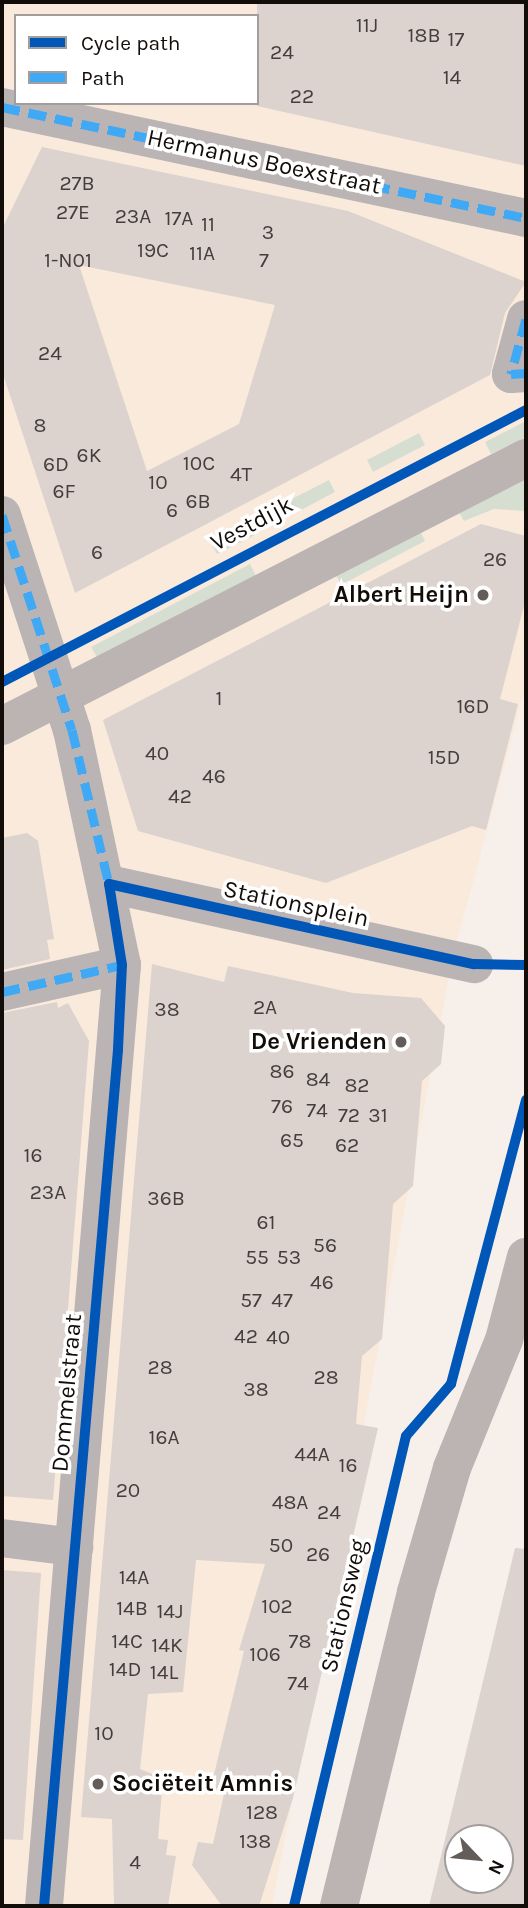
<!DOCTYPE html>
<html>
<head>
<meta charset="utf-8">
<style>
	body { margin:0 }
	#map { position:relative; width:528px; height:1908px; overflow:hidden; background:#f7f0ea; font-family:Karla,sans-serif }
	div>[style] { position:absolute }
	.built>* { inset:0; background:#faeadc }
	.green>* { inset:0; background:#d6ded1 }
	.building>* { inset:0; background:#dcd2ce }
	.street>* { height:38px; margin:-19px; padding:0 19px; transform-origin:19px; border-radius:19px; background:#bbb4b4 }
	.secondary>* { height:38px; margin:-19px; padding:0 19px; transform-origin:19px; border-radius:19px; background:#bbb4b3 }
	.quiet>* { height:9px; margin-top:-4.5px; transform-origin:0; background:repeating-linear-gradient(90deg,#3fa9f5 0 18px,transparent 0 27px) }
	.cycleway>* { height:10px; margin:-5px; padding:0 5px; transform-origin:5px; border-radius:5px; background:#0057b8 }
	.dots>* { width:19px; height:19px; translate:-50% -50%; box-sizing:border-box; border:4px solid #fff; border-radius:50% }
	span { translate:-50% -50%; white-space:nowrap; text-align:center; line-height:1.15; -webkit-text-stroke:7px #fff; paint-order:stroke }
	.number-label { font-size:21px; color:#453e3a }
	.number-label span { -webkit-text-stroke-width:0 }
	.street-label { font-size:24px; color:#130d09 }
	.poi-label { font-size:24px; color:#130d09; font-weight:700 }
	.right { translate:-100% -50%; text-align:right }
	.left { translate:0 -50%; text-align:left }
	.frame { position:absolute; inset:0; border:4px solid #130d09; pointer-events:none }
	.legend { position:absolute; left:14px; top:14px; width:245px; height:91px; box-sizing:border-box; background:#fff; border:2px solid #a19e9d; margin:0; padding:9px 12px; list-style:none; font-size:21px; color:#130d09 }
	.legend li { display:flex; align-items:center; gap:14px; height:35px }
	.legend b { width:35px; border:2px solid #a19e9d }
	.north { position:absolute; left:444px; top:1824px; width:70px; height:70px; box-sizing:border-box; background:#fff; border:2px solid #a19e9d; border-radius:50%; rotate:116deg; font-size:19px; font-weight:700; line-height:28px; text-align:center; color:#130d09 }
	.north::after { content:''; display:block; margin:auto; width:24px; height:32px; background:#635c58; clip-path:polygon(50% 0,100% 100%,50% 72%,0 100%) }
</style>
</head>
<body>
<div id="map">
	<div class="built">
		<div style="clip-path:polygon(evenodd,2px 2px,526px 2px,526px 686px,453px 956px,272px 1906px,2px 1906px,2px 2px,16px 16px,257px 16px,257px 103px,16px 103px,16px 16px)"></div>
	</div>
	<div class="green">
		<div style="clip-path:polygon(526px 421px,526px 437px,491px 454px,485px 442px)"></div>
		<div style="clip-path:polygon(419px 433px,425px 445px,373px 472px,367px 460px)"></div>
		<div style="clip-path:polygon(526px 478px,526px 511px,494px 509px,464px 521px,457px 509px)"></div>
		<div style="clip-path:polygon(329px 480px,335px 492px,286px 518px,278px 506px)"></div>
		<div style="clip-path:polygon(248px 522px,255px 535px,217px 554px,210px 541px)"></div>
		<div style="clip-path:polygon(419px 529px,425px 541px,341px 585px,335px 573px)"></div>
		<div style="clip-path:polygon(250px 564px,256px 576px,98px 659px,91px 647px)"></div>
	</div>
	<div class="building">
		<div style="clip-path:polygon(257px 2px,526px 2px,526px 166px,257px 106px)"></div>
		<div style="clip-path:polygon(evenodd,42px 147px,348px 211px,526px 282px,505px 313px,490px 375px,75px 593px,2px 371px,2px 229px,42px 147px,79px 265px,275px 305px,239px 424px,147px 471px,79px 265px)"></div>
		<div style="clip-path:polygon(481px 524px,526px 536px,526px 598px,500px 699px,518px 704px,486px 830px,472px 826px,326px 883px,138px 831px,103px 720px)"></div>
		<div style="clip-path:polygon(27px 833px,38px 841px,54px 939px,47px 940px,50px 959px,2px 970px,2px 838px)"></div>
		<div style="clip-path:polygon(152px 964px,224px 982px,228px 966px,353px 993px,421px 998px,445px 1026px,441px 1064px,422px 1081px,413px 1186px,393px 1204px,382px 1339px,362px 1356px,356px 1424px,378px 1428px,293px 1798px,259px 1906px,222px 1906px,192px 1865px,198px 1842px,213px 1844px,224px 1794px,210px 1791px,244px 1651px,239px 1650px,265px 1564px,196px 1560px,183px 1692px,148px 1694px,140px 1769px,163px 1778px,158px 1839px,168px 1840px,166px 1855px,176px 1856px,168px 1906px,114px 1906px,112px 1819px,81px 1817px)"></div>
		<div style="clip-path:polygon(57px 1002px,58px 1008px,68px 1003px,89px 1041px,53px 1500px,2px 1496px,2px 1013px)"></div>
		<div style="clip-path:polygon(evenodd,515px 1548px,526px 1549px,526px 1906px,429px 1906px,515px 1548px,458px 1838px,500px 1838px,500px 1880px,458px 1880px,458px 1838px)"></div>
		<div style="clip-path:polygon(2px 1570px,41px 1573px,23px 1840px,2px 1839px)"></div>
	</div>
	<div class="street">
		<div style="left:2px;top:107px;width:536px;rotate:11.96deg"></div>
		<div style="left:526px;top:319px;width:57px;rotate:105.3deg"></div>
		<div style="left:511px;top:374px;width:15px;rotate:-4deg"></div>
		<div style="left:2px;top:515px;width:226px;rotate:72deg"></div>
		<div style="left:72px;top:730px;width:240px;rotate:78deg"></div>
		<div style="left:122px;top:965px;width:944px;rotate:94.74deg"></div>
		<div style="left:109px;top:884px;width:374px;rotate:12.4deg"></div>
		<div style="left:2px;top:992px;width:123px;rotate:-12.7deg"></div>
		<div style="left:2px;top:1538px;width:73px;rotate:7.1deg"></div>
	</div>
	<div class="secondary">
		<div style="left:2px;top:726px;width:589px;rotate:-27.09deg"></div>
		<div style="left:339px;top:1906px;width:323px;rotate:-76.2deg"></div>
		<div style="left:416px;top:1592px;width:129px;rotate:-73.8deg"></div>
		<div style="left:452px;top:1468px;width:138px;rotate:-67.9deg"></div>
		<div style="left:504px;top:1340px;width:86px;rotate:-75.2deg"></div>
	</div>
	<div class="quiet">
		<div style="left:2px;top:107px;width:536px;rotate:11.96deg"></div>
		<div style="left:526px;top:319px;width:57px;rotate:105.3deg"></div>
		<div style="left:511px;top:374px;width:15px;rotate:-4deg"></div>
		<div style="left:2px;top:515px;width:226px;rotate:72deg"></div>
		<div style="left:72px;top:730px;width:163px;rotate:76.5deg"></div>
		<div style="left:2px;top:992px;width:123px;rotate:-12.7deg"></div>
	</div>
	<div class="cycleway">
		<div style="left:2px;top:682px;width:590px;rotate:-27.43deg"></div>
		<div style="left:44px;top:1906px;width:860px;rotate:-85.06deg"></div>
		<div style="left:118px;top:1049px;width:84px;rotate:-87.3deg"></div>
		<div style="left:122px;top:965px;width:82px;rotate:-99.1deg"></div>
		<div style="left:109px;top:884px;width:374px;rotate:12.4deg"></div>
		<div style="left:474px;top:964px;width:52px;rotate:1.1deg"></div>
		<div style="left:294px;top:1906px;width:483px;rotate:-76.6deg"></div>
		<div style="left:406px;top:1436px;width:69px;rotate:-49.1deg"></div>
		<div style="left:451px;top:1384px;width:294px;rotate:-75.2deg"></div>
	</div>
	<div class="dots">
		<div style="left:483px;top:595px;background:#635c58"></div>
		<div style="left:401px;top:1042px;background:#635c58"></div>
		<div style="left:98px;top:1784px;background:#635c58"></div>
	</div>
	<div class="number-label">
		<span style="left:367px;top:25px">11J</span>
		<span style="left:424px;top:35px">18B</span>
		<span style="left:456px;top:39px">17</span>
		<span style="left:282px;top:52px">24</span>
		<span style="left:452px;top:77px">14</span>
		<span style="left:302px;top:96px">22</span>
		<span style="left:77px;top:183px">27B</span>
		<span style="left:73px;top:212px">27E</span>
		<span style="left:133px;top:216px">23A</span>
		<span style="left:179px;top:218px">17A</span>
		<span style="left:208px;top:224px">11</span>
		<span style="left:268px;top:232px">3</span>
		<span style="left:153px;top:250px">19C</span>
		<span style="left:202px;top:253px">11A</span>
		<span style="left:68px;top:260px">1-N01</span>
		<span style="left:264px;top:260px">7</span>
		<span style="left:50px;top:353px">24</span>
		<span style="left:40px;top:425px">8</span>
		<span style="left:89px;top:455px">6K</span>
		<span style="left:199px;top:463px">10C</span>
		<span style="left:56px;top:464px">6D</span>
		<span style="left:241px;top:474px">4T</span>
		<span style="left:158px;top:482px">10</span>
		<span style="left:64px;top:491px">6F</span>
		<span style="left:198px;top:501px">6B</span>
		<span style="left:172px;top:510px">6</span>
		<span style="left:97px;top:552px">6</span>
		<span style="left:495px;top:559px">26</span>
		<span style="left:219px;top:698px">1</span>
		<span style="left:473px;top:706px">16D</span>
		<span style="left:157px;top:753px">40</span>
		<span style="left:444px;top:757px">15D</span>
		<span style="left:214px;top:776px">46</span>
		<span style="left:180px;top:796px">42</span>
		<span style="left:265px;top:1007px">2A</span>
		<span style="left:167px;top:1009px">38</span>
		<span style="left:282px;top:1071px">86</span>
		<span style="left:318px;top:1079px">84</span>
		<span style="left:357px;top:1085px">82</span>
		<span style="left:282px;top:1106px">76</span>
		<span style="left:317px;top:1110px">74</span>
		<span style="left:349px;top:1115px">72</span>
		<span style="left:378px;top:1115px">31</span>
		<span style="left:292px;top:1140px">65</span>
		<span style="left:347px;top:1145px">62</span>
		<span style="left:33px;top:1155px">16</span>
		<span style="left:48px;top:1192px">23A</span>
		<span style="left:166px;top:1198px">36B</span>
		<span style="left:266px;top:1222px">61</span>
		<span style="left:325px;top:1245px">56</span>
		<span style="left:257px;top:1257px">55</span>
		<span style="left:289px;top:1257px">53</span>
		<span style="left:322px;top:1282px">46</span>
		<span style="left:251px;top:1300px">57</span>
		<span style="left:282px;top:1300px">47</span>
		<span style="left:246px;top:1336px">42</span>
		<span style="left:278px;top:1337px">40</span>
		<span style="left:160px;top:1367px">28</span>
		<span style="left:326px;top:1377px">28</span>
		<span style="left:256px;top:1389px">38</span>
		<span style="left:164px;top:1437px">16A</span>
		<span style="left:312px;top:1454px">44A</span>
		<span style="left:348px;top:1465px">16</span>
		<span style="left:128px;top:1490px">20</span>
		<span style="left:290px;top:1502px">48A</span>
		<span style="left:329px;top:1512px">24</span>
		<span style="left:281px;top:1545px">50</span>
		<span style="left:318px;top:1554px">26</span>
		<span style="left:134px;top:1577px">14A</span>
		<span style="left:277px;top:1606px">102</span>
		<span style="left:132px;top:1608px">14B</span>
		<span style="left:170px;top:1611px">14J</span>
		<span style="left:127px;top:1641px">14C</span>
		<span style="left:300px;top:1641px">78</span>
		<span style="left:167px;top:1645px">14K</span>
		<span style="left:265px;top:1654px">106</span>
		<span style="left:125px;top:1669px">14D</span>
		<span style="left:164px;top:1672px">14L</span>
		<span style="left:298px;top:1683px">74</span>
		<span style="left:104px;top:1733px">10</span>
		<span style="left:262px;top:1812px">128</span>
		<span style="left:255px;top:1841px">138</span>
		<span style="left:135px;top:1862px">4</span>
	</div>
	<div class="street-label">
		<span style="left:264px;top:162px;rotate:12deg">Hermanus Boexstraat</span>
		<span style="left:252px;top:524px;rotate:-28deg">Vestdijk</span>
		<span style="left:296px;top:904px;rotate:12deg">Stationsplein</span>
		<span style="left:67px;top:1393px;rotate:-85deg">Dommelstraat</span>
		<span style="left:344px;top:1606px;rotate:-77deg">Stationsweg</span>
	</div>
	<div class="poi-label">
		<span class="right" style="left:469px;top:595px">Albert Heijn</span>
		<span class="right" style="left:387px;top:1042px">De Vrienden</span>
		<span class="left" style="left:112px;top:1784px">Sociëteit Amnis</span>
	</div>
	<div class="frame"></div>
	<ul class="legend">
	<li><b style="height:9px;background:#0057b8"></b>Cycle path</li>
	<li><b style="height:9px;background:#3fa9f5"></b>Path</li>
	</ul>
	<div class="north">N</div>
</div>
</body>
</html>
